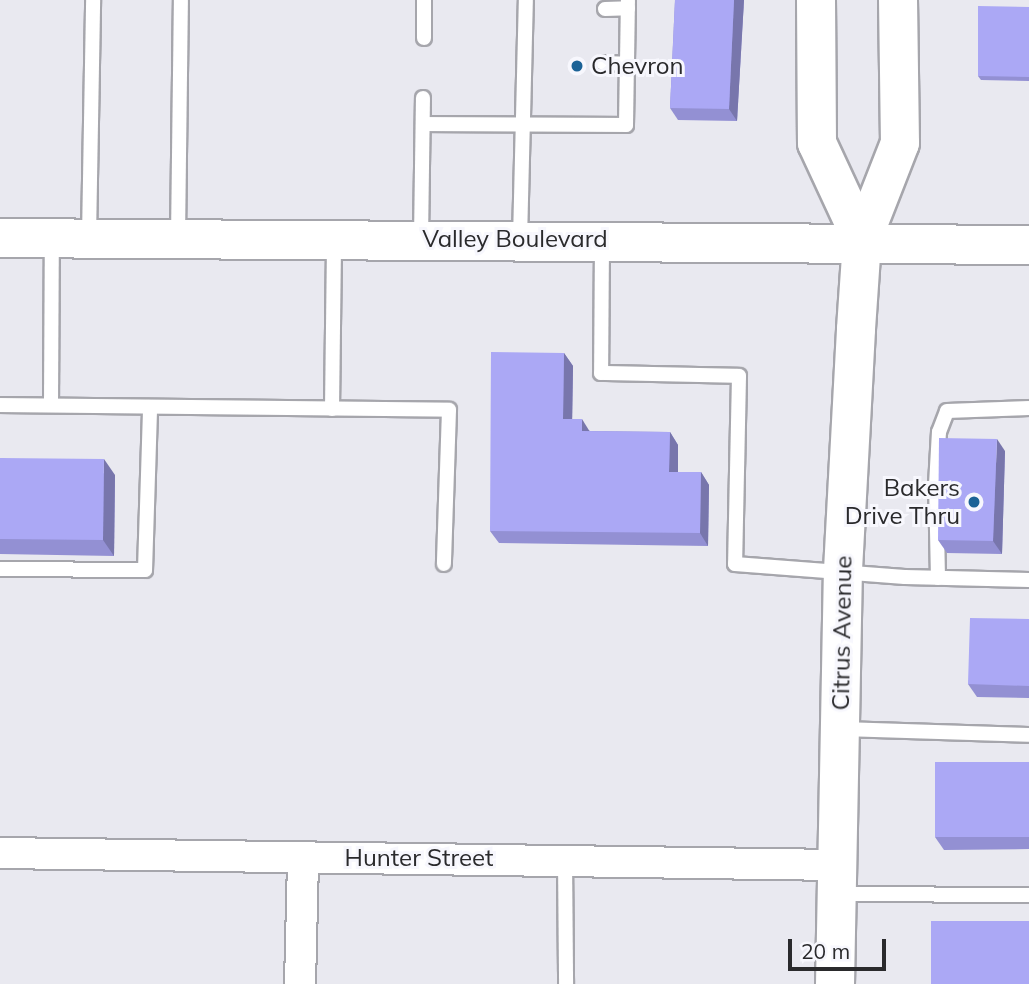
<!DOCTYPE html>
<html>
<head>
<meta charset="utf-8">
<style>
	body { margin:0 }
	#map { position:relative; width:1029px; height:984px; overflow:hidden; background:#e9e9f0; font-family:Mulish,sans-serif }
	div>[style] { position:absolute }
	.roads { filter:drop-shadow(2px 0 #a6a6ac) drop-shadow(-2px 0 #a6a6ac) drop-shadow(0 2px #a6a6ac) drop-shadow(0 -2px #a6a6ac) }
	.service>* { height:14px; margin:-7px; padding:0 7px; transform-origin:7px; border-radius:7px; background:#fff }
	.minor>* { height:30px; margin:-15px; padding:0 15px; transform-origin:15px; border-radius:15px; background:#fff }
	.secondary>* { height:38px; margin:-19px; padding:0 19px; transform-origin:19px; border-radius:19px; background:#fff }
	.primary>* { height:38px; margin:-19px; padding:0 19px; transform-origin:19px; border-radius:19px; background:#fff }
	.wall>* { inset:0; background:#9390d3 }
	.shaded-wall>* { inset:0; background:#7876ac }
	.building>* { inset:0; background:#aba8f5 }
	.dots>* { width:19px; height:19px; translate:-50% -50%; box-sizing:border-box; border:4px solid #f7f7fd; border-radius:50% }
	span { translate:-50% -50%; white-space:nowrap; text-align:center; line-height:1.15; -webkit-text-stroke:6px #f7f7fd; paint-order:stroke }
	.poi-label { font-size:24px; color:#2a2a2c }
	.left { translate:0 -50%; text-align:left }
	.right { translate:-100% -50%; text-align:right }
	.street-label { font-size:24px; color:#2a2a2c }
	.scale { position:absolute; left:788px; top:939px; width:98px; height:32px; box-sizing:border-box; border:4px solid #2a2a2c; border-top:0; padding-left:9px; font-size:21px; line-height:24px; white-space:nowrap; color:#2a2a2c; -webkit-text-stroke:5px #f7f7fd; paint-order:stroke }
</style>
</head>
<body>
<div id="map">
	<div class="roads">
		<div class="service">
			<div style="left:605px;top:9px;width:23px;rotate:-2deg"></div>
			<div style="left:424px;top:38px;width:38px;rotate:-90deg"></div>
			<div style="left:603px;top:63px;width:24px;rotate:2deg"></div>
			<div style="left:423px;top:124px;width:203px;rotate:0.3deg"></div>
			<div style="left:626px;top:125px;width:125px;rotate:-89.1deg"></div>
			<div style="left:89px;top:237px;width:237px;rotate:-89deg"></div>
			<div style="left:178px;top:238px;width:238px;rotate:-89.3deg"></div>
			<div style="left:421px;top:239px;width:141px;rotate:-89.2deg"></div>
			<div style="left:520px;top:240px;width:240px;rotate:-88.6deg"></div>
			<div style="left:602px;top:242px;width:131px;rotate:90.4deg"></div>
			<div style="left:601px;top:373px;width:138px;rotate:1.2deg"></div>
			<div style="left:739px;top:376px;width:188px;rotate:91.2deg"></div>
			<div style="left:735px;top:564px;width:170px;rotate:4.4deg"></div>
			<div style="left:905px;top:577px;width:124px;rotate:1.4deg"></div>
			<div style="left:0;top:405px;width:449px;rotate:0.6deg"></div>
			<div style="left:449px;top:410px;width:154px;rotate:91.9deg"></div>
			<div style="left:51px;top:405px;width:166px;rotate:-89.7deg"></div>
			<div style="left:332px;top:409px;width:167px;rotate:-89.3deg"></div>
			<div style="left:0;top:569px;width:145px;rotate:0.4deg"></div>
			<div style="left:145px;top:570px;width:163px;rotate:-88.2deg"></div>
			<div style="left:938px;top:578px;width:93px;rotate:-91.2deg"></div>
			<div style="left:936px;top:485px;width:53px;rotate:-86.8deg"></div>
			<div style="left:939px;top:432px;width:22px;rotate:-69deg"></div>
			<div style="left:947px;top:411px;width:82px;rotate:-2.1deg"></div>
			<div style="left:841px;top:729px;width:188px;rotate:1.8deg"></div>
			<div style="left:565px;top:859px;width:125px;rotate:89.5deg"></div>
			<div style="left:838px;top:894px;width:191px;rotate:0.3deg"></div>
		</div>
		<div class="minor">
			<div style="left:0;top:853px;width:838px;rotate:0.82deg"></div>
			<div style="left:300px;top:984px;width:127px;rotate:-88.6deg"></div>
		</div>
		<div class="secondary">
			<div style="left:816px;top:0;width:143px;rotate:89.6deg"></div>
			<div style="left:817px;top:143px;width:107px;rotate:65.1deg"></div>
			<div style="left:835px;top:984px;width:414px;rotate:-88.9deg"></div>
			<div style="left:843px;top:570px;width:241px;rotate:-86.9deg"></div>
			<div style="left:856px;top:329px;width:89px;rotate:-86.1deg"></div>
			<div style="left:862px;top:240px;width:104px;rotate:-68.6deg"></div>
			<div style="left:900px;top:143px;width:143px;rotate:-90.8deg"></div>
		</div>
		<div class="primary">
			<div style="left:0;top:238px;width:1029px;rotate:0.39deg"></div>
		</div>
	</div>
	<div class="wall">
		<div style="clip-path:polygon(675px 0,744px 0,737px 121px,678px 120px,670px 108px)"></div>
		<div style="clip-path:polygon(1029px 7px,1029px 81px,981px 80px,978px 76px)"></div>
		<div style="clip-path:polygon(564px 353px,573px 366px,572px 419px,590px 431px,670px 432px,678px 445px,678px 472px,701px 472px,709px 485px,708px 546px,499px 543px,490px 531px)"></div>
		<div style="clip-path:polygon(1005px 451px,1002px 554px,947px 553px,938px 540px)"></div>
		<div style="clip-path:polygon(0 458px,115px 475px,114px 556px,0 554px)"></div>
		<div style="clip-path:polygon(1029px 619px,1029px 698px,977px 697px,968px 684px)"></div>
		<div style="clip-path:polygon(1029px 762px,1029px 849px,944px 850px,935px 837px)"></div>
	</div>
	<div class="shaded-wall">
		<div style="clip-path:polygon(734px 0,744px 0,737px 121px,729px 109px)"></div>
		<div style="clip-path:polygon(564px 353px,573px 366px,572px 432px,563px 419px)"></div>
		<div style="clip-path:polygon(582px 419px,590px 432px,582px 431px)"></div>
		<div style="clip-path:polygon(670px 432px,678px 445px,678px 485px,669px 472px)"></div>
		<div style="clip-path:polygon(997px 439px,1005px 451px,1002px 554px,993px 541px)"></div>
		<div style="clip-path:polygon(104px 459px,115px 475px,114px 556px,103px 540px)"></div>
		<div style="clip-path:polygon(701px 472px,709px 485px,708px 546px,700px 533px)"></div>
	</div>
	<div class="building">
		<div style="clip-path:polygon(675px 0,734px 0,729px 109px,670px 108px)"></div>
		<div style="clip-path:polygon(978px 6px,1029px 7px,1029px 77px,978px 76px)"></div>
		<div style="clip-path:polygon(491px 352px,564px 353px,563px 419px,582px 419px,582px 431px,670px 432px,669px 472px,701px 472px,700px 533px,490px 531px)"></div>
		<div style="clip-path:polygon(939px 438px,997px 439px,993px 541px,938px 540px)"></div>
		<div style="clip-path:polygon(0 458px,104px 459px,103px 540px,0 539px)"></div>
		<div style="clip-path:polygon(970px 618px,1029px 619px,1029px 686px,968px 684px)"></div>
		<div style="clip-path:polygon(935px 762px,1029px 762px,1029px 837px,935px 837px)"></div>
		<div style="clip-path:polygon(931px 921px,1029px 921px,1029px 984px,931px 984px)"></div>
	</div>
	<div class="dots">
		<div style="left:577px;top:66px;background:#1b6296"></div>
		<div style="left:974px;top:502px;background:#1b6296"></div>
	</div>
	<div class="poi-label">
		<span class="left" style="left:591px;top:66px">Chevron</span>
		<span class="right" style="left:960px;top:502px">Bakers<br>Drive Thru</span>
	</div>
	<div class="street-label">
		<span style="left:515px;top:239px">Valley Boulevard</span>
		<span style="left:842px;top:633px;rotate:-89deg">Citrus Avenue</span>
		<span style="left:419px;top:858px">Hunter Street</span>
	</div>
	<div class="scale">20 m</div>
</div>
</body>
</html>
